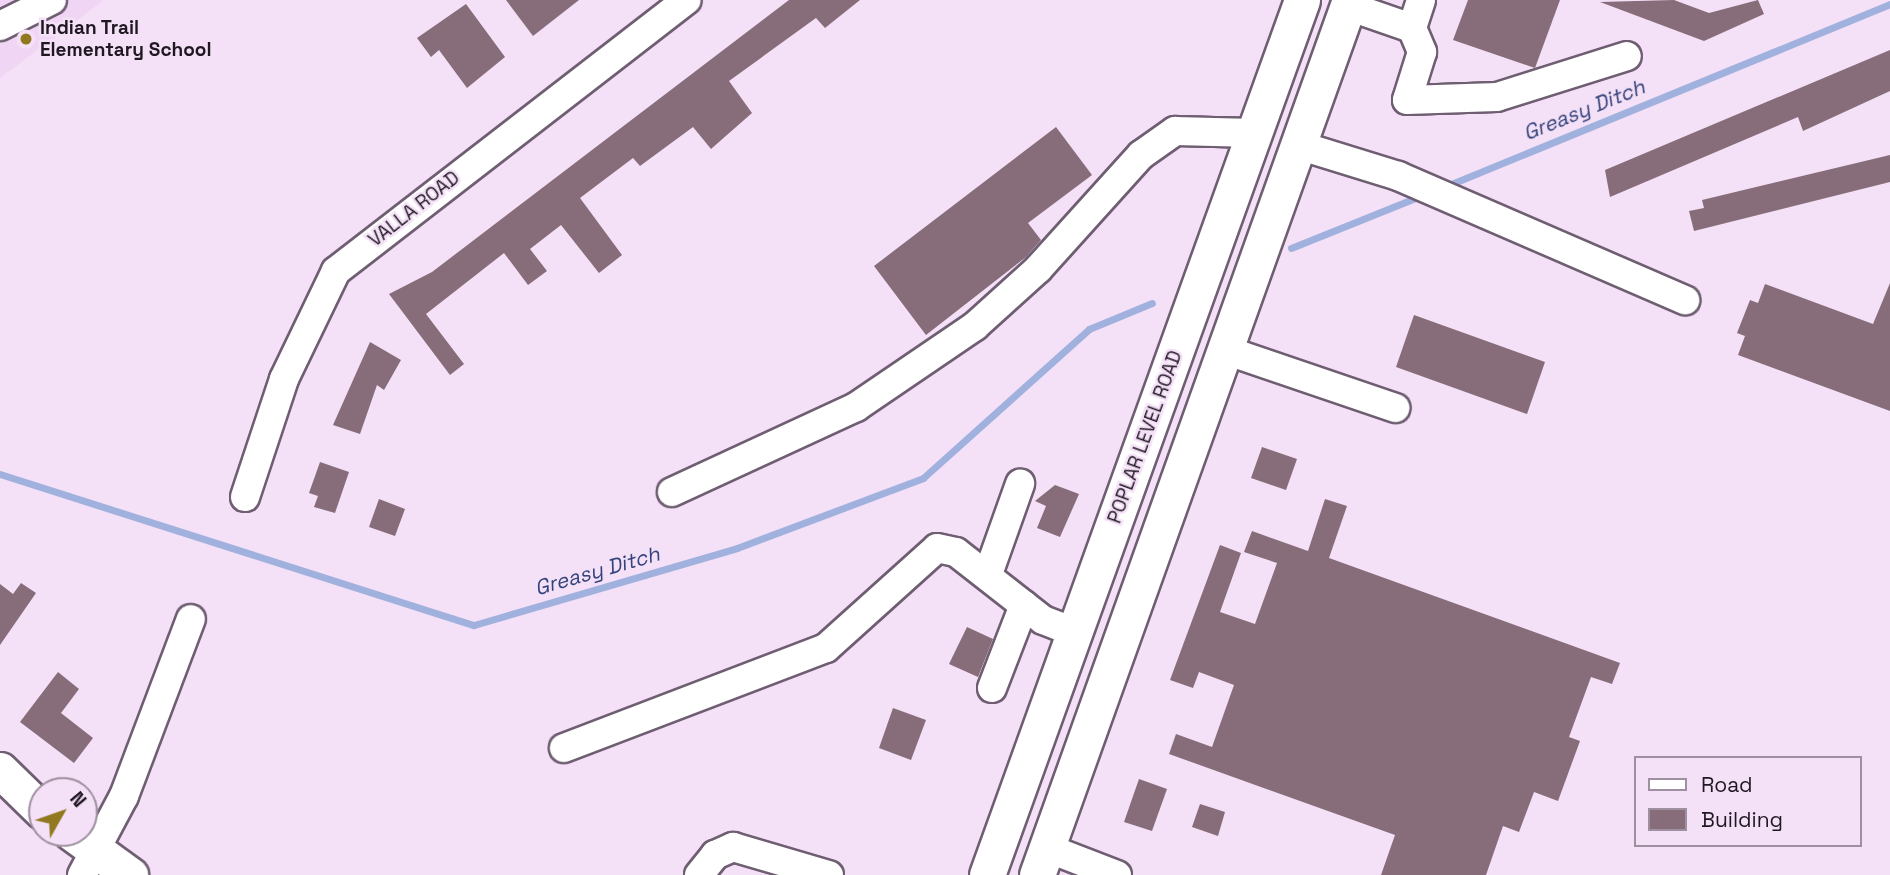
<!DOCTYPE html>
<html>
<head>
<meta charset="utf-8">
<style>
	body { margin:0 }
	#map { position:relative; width:1890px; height:875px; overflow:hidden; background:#f4e0f7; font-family:"Space Grotesk",sans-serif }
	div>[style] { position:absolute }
	.built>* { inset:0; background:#f0d6f4 }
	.stream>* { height:7px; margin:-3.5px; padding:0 3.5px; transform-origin:3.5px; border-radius:3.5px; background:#a1b1dd }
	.building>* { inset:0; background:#876d79 }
	.roads { filter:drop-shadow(2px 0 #6f5e72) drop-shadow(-2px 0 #6f5e72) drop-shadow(0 2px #6f5e72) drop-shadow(0 -2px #6f5e72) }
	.minor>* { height:28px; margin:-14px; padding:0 14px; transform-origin:14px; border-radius:14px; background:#fff }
	.major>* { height:35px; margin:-17.5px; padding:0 17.5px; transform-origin:17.5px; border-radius:17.5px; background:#fff }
	.dots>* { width:19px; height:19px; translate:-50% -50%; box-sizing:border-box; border:4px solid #f4e0f7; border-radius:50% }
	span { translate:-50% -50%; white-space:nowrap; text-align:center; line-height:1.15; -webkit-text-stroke:5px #f4e0f7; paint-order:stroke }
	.poi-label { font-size:19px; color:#1f1821; font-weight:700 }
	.left { translate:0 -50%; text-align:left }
	.street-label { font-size:19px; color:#1f1821 }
	.water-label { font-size:21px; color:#33437b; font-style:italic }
	.legend { position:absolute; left:1634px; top:756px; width:228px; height:91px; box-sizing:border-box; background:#f4e0f7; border:2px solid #9f90a1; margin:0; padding:9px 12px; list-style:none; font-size:21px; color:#1f1821 }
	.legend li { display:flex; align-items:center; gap:14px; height:35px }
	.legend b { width:35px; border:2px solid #9f90a1 }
	.north { position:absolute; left:28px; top:777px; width:70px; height:70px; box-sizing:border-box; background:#f4e0f7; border:2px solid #9f90a1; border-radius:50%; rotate:50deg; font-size:19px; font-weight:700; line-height:28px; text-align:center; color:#1f1821 }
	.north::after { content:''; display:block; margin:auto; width:24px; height:32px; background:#91791f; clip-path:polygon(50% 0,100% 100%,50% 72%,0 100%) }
</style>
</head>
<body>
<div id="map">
	<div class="built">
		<div style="clip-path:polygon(0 0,104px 0,0 78px)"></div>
	</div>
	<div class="stream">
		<div style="left:1444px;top:187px;width:482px;rotate:-22.3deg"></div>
		<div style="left:1291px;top:248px;width:142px;rotate:-21.9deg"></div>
		<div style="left:0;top:474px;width:497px;rotate:17.7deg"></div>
		<div style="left:474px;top:625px;width:274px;rotate:-16.3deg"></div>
		<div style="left:737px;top:548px;width:199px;rotate:-20.6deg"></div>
		<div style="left:923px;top:478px;width:223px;rotate:-41.9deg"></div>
		<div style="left:1089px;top:329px;width:68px;rotate:-22.4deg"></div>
	</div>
	<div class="building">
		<div style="clip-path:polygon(506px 0,579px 0,533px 36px)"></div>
		<div style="clip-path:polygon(789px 0,860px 0,825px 28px,816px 18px,729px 81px,752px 113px,711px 149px,693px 127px,640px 166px,633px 158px,580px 198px,622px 255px,599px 273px,561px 225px,530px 249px,547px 271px,528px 285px,504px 253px,426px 314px,464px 364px,450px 375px,389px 294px,432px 272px)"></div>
		<div style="clip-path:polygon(1468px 0,1560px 0,1535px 68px,1453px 40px)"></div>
		<div style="clip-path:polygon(1674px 0,1709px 13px,1758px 0,1764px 14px,1704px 41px,1600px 2px)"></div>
		<div style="clip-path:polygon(466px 4px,505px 57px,467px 88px,439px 50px,431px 57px,417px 38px)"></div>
		<div style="clip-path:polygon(1890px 50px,1890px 91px,1803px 131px,1798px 117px,1610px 197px,1605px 170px)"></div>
		<div style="clip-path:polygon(1056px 127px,1092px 175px,1028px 223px,1041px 240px,1026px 257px,926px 335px,874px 266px)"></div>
		<div style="clip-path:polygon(1890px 155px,1890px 182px,1694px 231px,1689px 211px,1704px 208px,1702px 200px)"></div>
		<div style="clip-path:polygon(1890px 283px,1890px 411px,1738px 355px,1745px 336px,1737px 333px,1750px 300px,1758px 303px,1765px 284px,1873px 324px)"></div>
		<div style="clip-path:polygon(1414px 315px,1545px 362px,1527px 414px,1396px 367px)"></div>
		<div style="clip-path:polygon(370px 342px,401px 360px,384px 390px,377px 385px,360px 434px,333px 425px)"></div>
		<div style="clip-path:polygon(1262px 447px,1297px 459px,1286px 490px,1251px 478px)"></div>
		<div style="clip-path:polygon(320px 462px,349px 472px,335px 513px,314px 507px,318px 496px,309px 493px)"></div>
		<div style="clip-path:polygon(1055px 485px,1079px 494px,1060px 537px,1037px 528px,1046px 506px,1035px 501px)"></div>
		<div style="clip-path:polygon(379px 499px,405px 509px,395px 536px,369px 527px)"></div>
		<div style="clip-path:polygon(1325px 499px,1347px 506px,1329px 558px,1620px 663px,1612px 684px,1591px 677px,1569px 737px,1580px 741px,1558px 801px,1534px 792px,1519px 832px,1503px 826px,1486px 875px,1381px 875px,1395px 835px,1169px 754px,1176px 734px,1212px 747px,1234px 685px,1199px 672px,1193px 688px,1170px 680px,1220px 545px,1241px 553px,1220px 612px,1255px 624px,1277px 563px,1244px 552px,1252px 531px,1308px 551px)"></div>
		<div style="clip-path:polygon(21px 583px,36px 593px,0 645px,0 584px,13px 594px)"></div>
		<div style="clip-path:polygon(967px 627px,993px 639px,978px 677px,949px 664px)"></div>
		<div style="clip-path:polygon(58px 672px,79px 689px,61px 713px,93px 738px,74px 763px,20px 722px)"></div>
		<div style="clip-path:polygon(893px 708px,926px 720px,911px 760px,879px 748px)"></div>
		<div style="clip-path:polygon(1139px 779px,1167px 789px,1152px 831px,1124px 822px)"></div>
		<div style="clip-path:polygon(1200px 804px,1225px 812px,1218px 836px,1192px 827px)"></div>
	</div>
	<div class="roads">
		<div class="minor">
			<div style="left:1348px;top:6px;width:68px;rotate:19deg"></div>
			<div style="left:1412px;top:28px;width:29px;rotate:-72deg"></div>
			<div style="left:0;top:26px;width:58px;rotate:-26.6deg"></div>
			<div style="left:1412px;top:28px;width:26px;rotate:67deg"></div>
			<div style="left:1422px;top:52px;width:50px;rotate:107.4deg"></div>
			<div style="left:1407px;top:100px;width:90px;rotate:-1.9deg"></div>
			<div style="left:1497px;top:97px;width:136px;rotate:-17.5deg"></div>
			<div style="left:1298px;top:145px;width:105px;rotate:17.2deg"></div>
			<div style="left:1398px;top:176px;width:313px;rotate:23.4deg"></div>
			<div style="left:1225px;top:350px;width:180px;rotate:18.8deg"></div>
			<div style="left:672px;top:492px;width:203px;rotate:-24.8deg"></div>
			<div style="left:856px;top:407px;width:144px;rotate:-34.2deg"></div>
			<div style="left:975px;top:326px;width:85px;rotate:-42.1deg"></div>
			<div style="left:1038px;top:269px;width:154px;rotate:-47.9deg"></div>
			<div style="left:1141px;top:155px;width:42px;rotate:-35.2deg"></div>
			<div style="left:1175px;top:131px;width:79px;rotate:1.5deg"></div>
			<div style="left:245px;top:497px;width:124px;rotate:-71.7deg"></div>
			<div style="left:284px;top:379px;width:120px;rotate:-64.3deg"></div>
			<div style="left:336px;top:271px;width:443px;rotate:-37.7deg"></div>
			<div style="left:988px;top:574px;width:96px;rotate:-70.4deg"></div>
			<div style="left:992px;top:688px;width:89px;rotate:-68.9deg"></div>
			<div style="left:564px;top:748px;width:280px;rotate:-20.9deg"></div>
			<div style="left:826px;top:648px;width:149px;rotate:-42deg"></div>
			<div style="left:937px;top:548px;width:19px;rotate:12deg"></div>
			<div style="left:956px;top:552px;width:110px;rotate:38deg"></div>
			<div style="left:1043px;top:620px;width:33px;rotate:21deg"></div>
			<div style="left:1047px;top:848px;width:75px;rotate:21.1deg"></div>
			<div style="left:82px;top:875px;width:89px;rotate:-62deg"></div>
			<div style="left:124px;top:796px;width:189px;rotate:-69.3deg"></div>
			<div style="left:699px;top:875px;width:26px;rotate:-51deg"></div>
			<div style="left:715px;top:855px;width:20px;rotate:-24deg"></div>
			<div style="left:733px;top:847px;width:100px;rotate:16.3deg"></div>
		</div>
		<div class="major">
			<div style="left:0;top:770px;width:59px;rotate:44.3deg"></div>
			<div style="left:72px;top:833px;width:72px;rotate:35.9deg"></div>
			<div style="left:987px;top:875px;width:930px;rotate:-70.2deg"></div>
			<div style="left:1037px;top:875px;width:929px;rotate:-70.32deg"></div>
		</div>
	</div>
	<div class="dots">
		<div style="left:26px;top:39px;background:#91791f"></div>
	</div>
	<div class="poi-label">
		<span class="left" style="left:40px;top:39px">Indian Trail<br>Elementary School</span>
	</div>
	<div class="street-label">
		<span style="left:414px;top:209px;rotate:-38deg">VALLA ROAD</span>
		<span style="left:1145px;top:437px;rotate:-70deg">POPLAR LEVEL ROAD</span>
	</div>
	<div class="water-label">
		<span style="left:1584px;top:110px;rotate:-22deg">Greasy Ditch</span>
		<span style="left:597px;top:571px;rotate:-16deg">Greasy Ditch</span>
	</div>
	<ul class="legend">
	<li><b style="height:9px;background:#fff"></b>Road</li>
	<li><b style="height:19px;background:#876d79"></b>Building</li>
	</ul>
	<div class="north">N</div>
</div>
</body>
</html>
